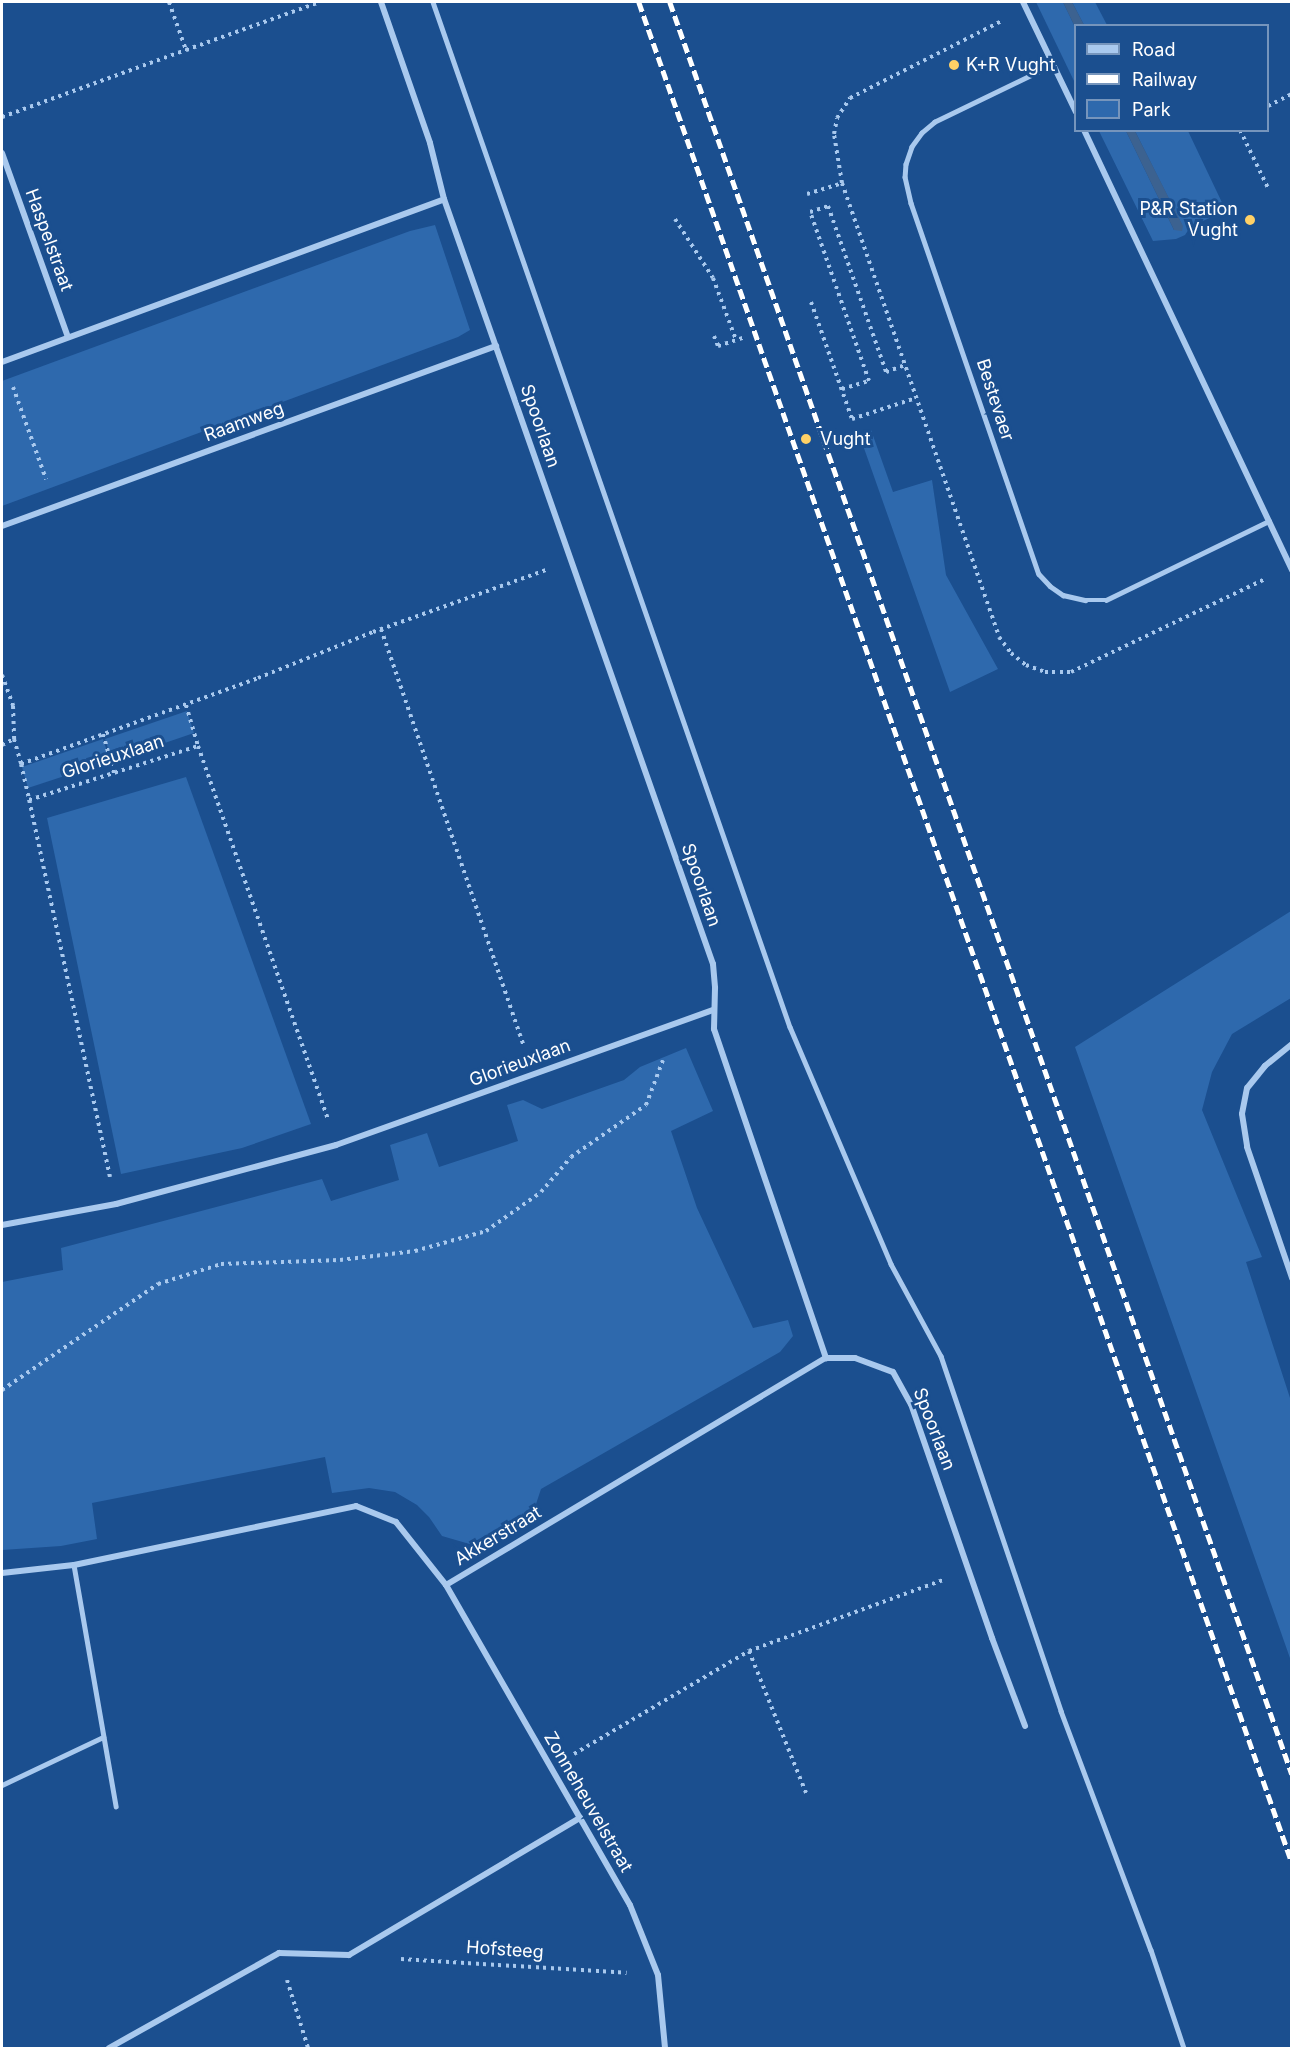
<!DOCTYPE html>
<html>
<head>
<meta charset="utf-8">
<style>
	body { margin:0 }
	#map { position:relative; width:1293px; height:2050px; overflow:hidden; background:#1b4f8f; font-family:Inter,sans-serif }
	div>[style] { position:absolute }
	.green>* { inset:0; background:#2e69ad }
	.water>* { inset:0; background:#3c6290 }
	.path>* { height:4px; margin-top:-2px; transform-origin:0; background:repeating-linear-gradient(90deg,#a9c9ee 0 3px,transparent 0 7.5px) }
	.service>* { height:4.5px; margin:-2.25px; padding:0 2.25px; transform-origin:2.25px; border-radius:2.25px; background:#a9c9ee }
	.minor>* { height:6px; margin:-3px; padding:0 3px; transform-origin:3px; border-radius:3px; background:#a9c9ee }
	.rail>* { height:4.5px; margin-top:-2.25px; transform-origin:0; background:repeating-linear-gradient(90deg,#fff 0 10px,transparent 0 14.5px) }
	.dots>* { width:16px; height:16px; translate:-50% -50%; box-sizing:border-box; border:3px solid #1b4f8f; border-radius:50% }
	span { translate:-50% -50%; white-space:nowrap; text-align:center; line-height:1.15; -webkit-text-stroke:6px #1b4f8f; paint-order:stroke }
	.poi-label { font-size:18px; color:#fff }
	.left { translate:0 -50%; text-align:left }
	.right { translate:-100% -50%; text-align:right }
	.street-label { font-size:18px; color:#fff }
	.frame { position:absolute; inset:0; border:3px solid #fff; pointer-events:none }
	.legend { position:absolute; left:1074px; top:24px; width:195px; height:108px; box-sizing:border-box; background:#1b4f8f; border:2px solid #7695bc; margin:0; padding:8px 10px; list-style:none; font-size:18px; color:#fff }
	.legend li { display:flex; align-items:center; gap:12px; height:30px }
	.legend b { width:30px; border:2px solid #7695bc }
</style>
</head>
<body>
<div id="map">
	<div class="green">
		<div style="clip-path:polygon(1036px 2px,1063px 2px,1075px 27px,1075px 83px)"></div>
		<div style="clip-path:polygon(1072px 2px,1095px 2px,1107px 25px,1084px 25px)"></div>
		<div style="clip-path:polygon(1099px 131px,1126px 131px,1174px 230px,1182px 225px,1135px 131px,1188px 131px,1226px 211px,1191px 226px,1185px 235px,1176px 239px,1153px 241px)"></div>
		<div style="clip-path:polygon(435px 225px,470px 330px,458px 337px,2px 506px,2px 381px,410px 231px)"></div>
		<div style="clip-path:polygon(871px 430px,893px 492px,932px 480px,946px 575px,998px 669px,950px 692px,859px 434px)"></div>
		<div style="clip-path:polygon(187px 711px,194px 733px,112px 761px,105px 739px)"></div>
		<div style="clip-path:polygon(103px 739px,110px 761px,28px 788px,22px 767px)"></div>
		<div style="clip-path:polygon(186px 777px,311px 1124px,242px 1148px,121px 1174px,47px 818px)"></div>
		<div style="clip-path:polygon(1291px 911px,1291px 998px,1232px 1034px,1212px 1072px,1202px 1110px,1262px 1257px,1246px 1262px,1291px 1401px,1291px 1661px,1075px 1047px)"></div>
		<div style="clip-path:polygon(686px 1048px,713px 1111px,671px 1131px,697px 1208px,753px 1328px,788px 1320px,793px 1336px,780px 1352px,541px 1489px,533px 1513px,482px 1543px,473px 1545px,442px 1536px,429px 1517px,417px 1505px,395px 1492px,369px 1488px,332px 1493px,325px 1457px,92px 1503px,97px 1539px,61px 1546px,2px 1550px,2px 1282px,63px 1270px,61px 1248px,322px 1179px,331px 1201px,399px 1180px,390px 1145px,427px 1133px,439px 1167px,518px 1141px,507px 1105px,523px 1100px,542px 1109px,624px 1080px,640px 1067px)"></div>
	</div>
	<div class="water">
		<div style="clip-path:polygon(1063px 2px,1072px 2px,1084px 25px,1075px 27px)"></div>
		<div style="clip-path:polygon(1126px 131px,1135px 131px,1183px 226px,1182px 231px,1174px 230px)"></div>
	</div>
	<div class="path">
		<div style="left:169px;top:2px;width:51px;rotate:70.5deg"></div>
		<div style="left:186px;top:50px;width:142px;rotate:-19.7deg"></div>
		<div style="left:1268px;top:106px;width:27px;rotate:-27deg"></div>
		<div style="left:2px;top:117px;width:196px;rotate:-20deg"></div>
		<div style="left:1240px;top:130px;width:64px;rotate:64.2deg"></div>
		<div style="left:842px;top:183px;width:50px;rotate:-99.3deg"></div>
		<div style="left:834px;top:134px;width:16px;rotate:-79deg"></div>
		<div style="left:837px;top:118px;width:24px;rotate:-57deg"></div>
		<div style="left:850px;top:98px;width:170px;rotate:-26.9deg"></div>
		<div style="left:807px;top:194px;width:37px;rotate:-17deg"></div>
		<div style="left:842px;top:183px;width:480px;rotate:70.9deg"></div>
		<div style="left:999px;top:637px;width:20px;rotate:53deg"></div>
		<div style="left:1011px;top:653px;width:19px;rotate:39deg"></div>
		<div style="left:1026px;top:665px;width:20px;rotate:20deg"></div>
		<div style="left:1045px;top:672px;width:26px"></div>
		<div style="left:1071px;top:672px;width:215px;rotate:-25.6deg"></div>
		<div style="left:675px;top:219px;width:70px;rotate:57.2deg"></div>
		<div style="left:713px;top:278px;width:66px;rotate:69.6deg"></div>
		<div style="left:811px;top:302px;width:124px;rotate:70.7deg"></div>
		<div style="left:852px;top:419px;width:67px;rotate:-18.2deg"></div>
		<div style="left:714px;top:336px;width:11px;rotate:68deg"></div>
		<div style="left:718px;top:346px;width:26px;rotate:-18deg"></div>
		<div style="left:13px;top:387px;width:98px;rotate:70.3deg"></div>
		<div style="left:842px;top:389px;width:28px;rotate:-17deg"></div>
		<div style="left:869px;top:381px;width:179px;rotate:-109.2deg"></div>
		<div style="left:810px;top:212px;width:19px;rotate:-18deg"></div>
		<div style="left:828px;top:206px;width:176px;rotate:70.7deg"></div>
		<div style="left:886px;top:372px;width:20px;rotate:-20deg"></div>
		<div style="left:381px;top:629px;width:442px;rotate:71.1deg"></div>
		<div style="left:2px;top:675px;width:33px;rotate:70deg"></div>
		<div style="left:13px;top:706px;width:33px;rotate:88deg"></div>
		<div style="left:186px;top:705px;width:43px;rotate:73.7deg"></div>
		<div style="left:103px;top:734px;width:41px;rotate:74.2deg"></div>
		<div style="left:2px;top:745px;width:13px;rotate:-27deg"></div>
		<div style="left:14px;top:739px;width:26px;rotate:74deg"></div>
		<div style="left:21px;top:764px;width:252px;rotate:-19.9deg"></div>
		<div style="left:258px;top:678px;width:124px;rotate:-21.8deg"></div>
		<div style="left:373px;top:632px;width:184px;rotate:-19.7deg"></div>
		<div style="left:21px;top:764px;width:37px;rotate:77deg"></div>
		<div style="left:110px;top:1177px;width:386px;rotate:-102.1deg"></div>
		<div style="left:29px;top:800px;width:177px;rotate:-17.7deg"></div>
		<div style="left:198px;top:746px;width:395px;rotate:70.8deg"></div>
		<div style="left:2px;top:1390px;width:189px;rotate:-34.2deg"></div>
		<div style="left:158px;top:1284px;width:66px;rotate:-17.6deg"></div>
		<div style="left:221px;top:1264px;width:119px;rotate:-1.9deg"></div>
		<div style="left:340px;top:1260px;width:76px;rotate:-6.8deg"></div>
		<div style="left:415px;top:1251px;width:74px;rotate:-15.7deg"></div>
		<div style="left:486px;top:1231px;width:67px;rotate:-35.3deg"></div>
		<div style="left:541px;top:1192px;width:46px;rotate:-49.4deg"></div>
		<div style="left:571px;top:1157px;width:91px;rotate:-34.7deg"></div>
		<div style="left:646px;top:1105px;width:48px;rotate:-69.3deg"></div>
		<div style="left:749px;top:1651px;width:207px;rotate:-20.1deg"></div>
		<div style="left:574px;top:1754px;width:203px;rotate:-30.5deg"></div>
		<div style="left:749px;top:1651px;width:153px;rotate:68.1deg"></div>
		<div style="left:401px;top:1959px;width:226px;rotate:3.5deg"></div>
		<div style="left:287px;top:1980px;width:71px;rotate:72.8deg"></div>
	</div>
	<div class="service">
		<div style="left:433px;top:2px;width:1085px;rotate:70.8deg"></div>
		<div style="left:790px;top:1027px;width:258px;rotate:66.9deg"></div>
		<div style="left:891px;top:1264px;width:105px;rotate:61.5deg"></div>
		<div style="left:941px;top:1356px;width:375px;rotate:71.3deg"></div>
		<div style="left:1061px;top:1711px;width:255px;rotate:69.4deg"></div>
		<div style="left:1151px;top:1950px;width:103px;rotate:71.4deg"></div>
		<div style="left:1053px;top:65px;width:131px;rotate:154.2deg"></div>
		<div style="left:935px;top:122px;width:17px;rotate:140deg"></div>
		<div style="left:922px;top:133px;width:17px;rotate:126deg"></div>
		<div style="left:912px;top:147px;width:18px;rotate:109deg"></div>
		<div style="left:906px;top:164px;width:13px;rotate:94deg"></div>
		<div style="left:905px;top:177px;width:27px;rotate:77deg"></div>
		<div style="left:911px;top:203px;width:392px;rotate:71deg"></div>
		<div style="left:1039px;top:574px;width:16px;rotate:47deg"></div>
		<div style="left:1050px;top:586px;width:16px;rotate:35deg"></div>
		<div style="left:1063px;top:595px;width:23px;rotate:13deg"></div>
		<div style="left:1085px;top:600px;width:21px"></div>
		<div style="left:1106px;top:600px;width:181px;rotate:-25.9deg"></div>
		<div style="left:74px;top:1565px;width:245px;rotate:80.1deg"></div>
		<div style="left:2px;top:1785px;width:112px;rotate:-25.4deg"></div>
	</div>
	<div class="minor">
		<div style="left:381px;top:2px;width:149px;rotate:70.8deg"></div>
		<div style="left:430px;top:143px;width:58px;rotate:76deg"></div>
		<div style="left:444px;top:199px;width:811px;rotate:70.63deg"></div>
		<div style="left:713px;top:964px;width:24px;rotate:85deg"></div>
		<div style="left:715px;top:988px;width:41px;rotate:91.4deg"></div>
		<div style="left:714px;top:1029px;width:348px;rotate:71.2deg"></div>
		<div style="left:1023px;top:2px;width:122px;rotate:64.3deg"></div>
		<div style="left:1084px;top:130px;width:487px;rotate:64.7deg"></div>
		<div style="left:2px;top:153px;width:195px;rotate:70.3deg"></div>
		<div style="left:2px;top:362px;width:471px;rotate:-20.2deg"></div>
		<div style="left:2px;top:526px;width:526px;rotate:-20.02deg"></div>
		<div style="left:1292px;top:1044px;width:35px;rotate:141deg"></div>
		<div style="left:1265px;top:1066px;width:28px;rotate:129deg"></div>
		<div style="left:1247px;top:1088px;width:26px;rotate:101deg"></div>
		<div style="left:1242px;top:1114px;width:33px;rotate:81deg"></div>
		<div style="left:1247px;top:1147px;width:139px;rotate:71deg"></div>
		<div style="left:2px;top:1225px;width:116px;rotate:-10.4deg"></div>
		<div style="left:116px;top:1204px;width:228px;rotate:-15deg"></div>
		<div style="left:336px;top:1145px;width:400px;rotate:-19.7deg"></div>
		<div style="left:826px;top:1358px;width:29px"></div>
		<div style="left:855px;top:1358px;width:40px;rotate:20.2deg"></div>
		<div style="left:893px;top:1372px;width:37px;rotate:61deg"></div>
		<div style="left:911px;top:1404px;width:248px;rotate:70.9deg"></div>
		<div style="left:992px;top:1638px;width:94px;rotate:69.4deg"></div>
		<div style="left:2px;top:1573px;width:72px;rotate:-6.3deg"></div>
		<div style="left:74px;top:1565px;width:288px;rotate:-11.8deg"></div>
		<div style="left:356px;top:1506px;width:43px;rotate:21.8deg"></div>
		<div style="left:396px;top:1522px;width:80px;rotate:51.6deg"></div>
		<div style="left:446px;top:1585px;width:443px;rotate:-30.9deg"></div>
		<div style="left:446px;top:1585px;width:369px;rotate:60.1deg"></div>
		<div style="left:630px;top:1905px;width:75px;rotate:68.2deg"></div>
		<div style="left:658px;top:1975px;width:73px;rotate:84.5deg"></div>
		<div style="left:109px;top:2048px;width:195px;rotate:-29.2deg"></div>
		<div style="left:279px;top:1953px;width:70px;rotate:1.6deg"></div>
		<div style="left:349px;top:1955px;width:269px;rotate:-30.7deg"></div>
	</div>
	<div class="rail">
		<div style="left:639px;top:2px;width:1971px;rotate:70.66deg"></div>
		<div style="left:670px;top:2px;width:1878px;rotate:70.66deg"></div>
	</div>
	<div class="dots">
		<div style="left:954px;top:65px;background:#ffd166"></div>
		<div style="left:1250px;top:220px;background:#ffd166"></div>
		<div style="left:806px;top:439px;background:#ffd166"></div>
	</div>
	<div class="poi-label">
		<span class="left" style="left:966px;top:65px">K+R Vught</span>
		<span class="right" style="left:1238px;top:220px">P&amp;R Station<br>Vught</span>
		<span class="left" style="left:820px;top:439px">Vught</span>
	</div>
	<div class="street-label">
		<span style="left:49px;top:240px;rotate:70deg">Haspelstraat</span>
		<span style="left:995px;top:400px;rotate:72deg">Bestevaer</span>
		<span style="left:244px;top:422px;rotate:-20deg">Raamweg</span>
		<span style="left:540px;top:426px;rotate:71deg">Spoorlaan</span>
		<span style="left:113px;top:757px;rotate:-18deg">Glorieuxlaan</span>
		<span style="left:701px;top:885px;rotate:71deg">Spoorlaan</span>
		<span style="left:520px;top:1063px;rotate:-20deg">Glorieuxlaan</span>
		<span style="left:934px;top:1429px;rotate:69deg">Spoorlaan</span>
		<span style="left:498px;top:1536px;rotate:-31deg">Akkerstraat</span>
		<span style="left:588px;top:1802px;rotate:60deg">Zonneheuvelstraat</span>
		<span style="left:505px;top:1950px;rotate:4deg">Hofsteeg</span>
	</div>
	<div class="frame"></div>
	<ul class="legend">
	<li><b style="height:8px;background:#a9c9ee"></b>Road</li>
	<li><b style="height:8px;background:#fff"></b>Railway</li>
	<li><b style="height:16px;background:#2e69ad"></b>Park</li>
	</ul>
</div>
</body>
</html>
